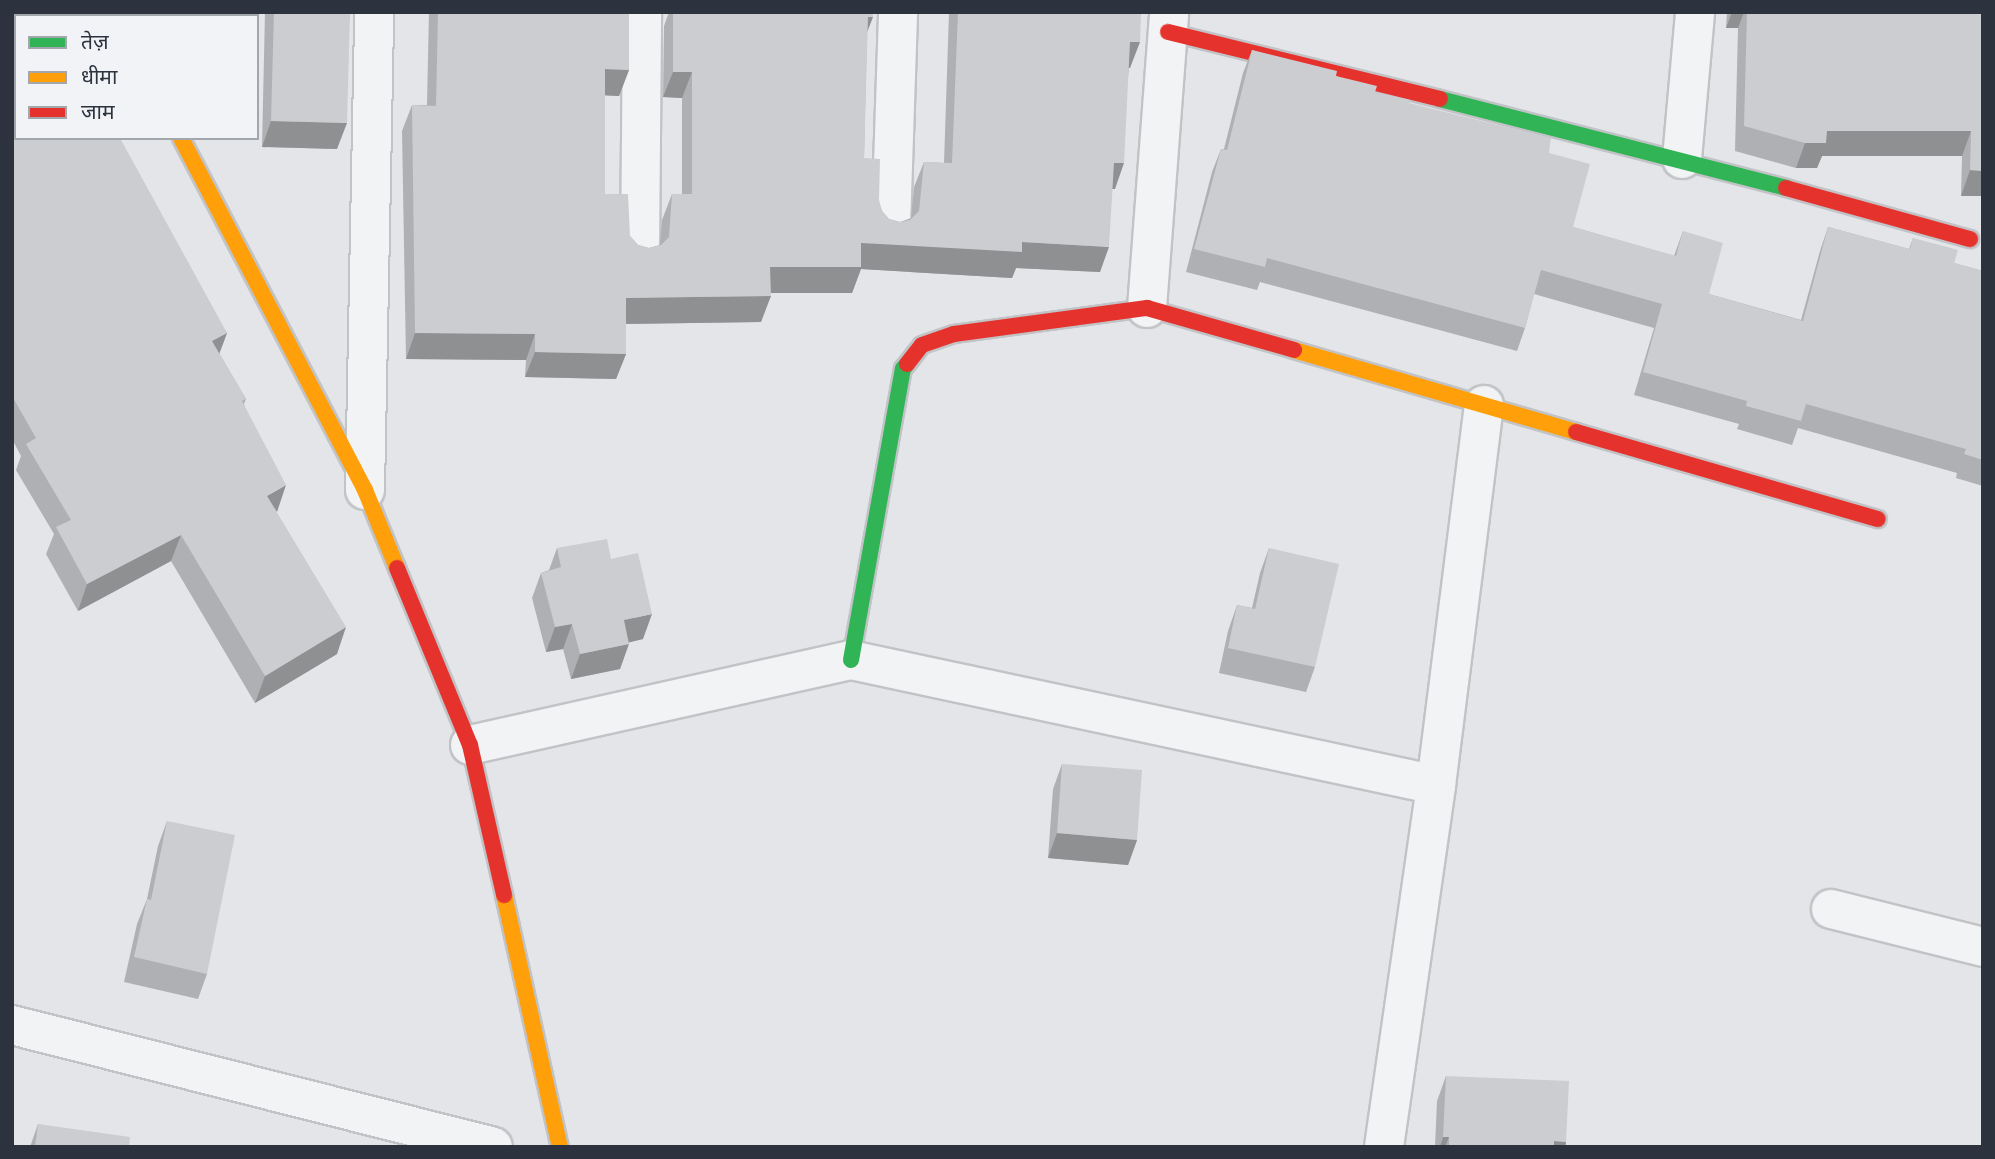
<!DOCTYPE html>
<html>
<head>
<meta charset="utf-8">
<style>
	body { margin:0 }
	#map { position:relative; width:1995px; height:1159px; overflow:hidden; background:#e3e5e8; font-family:"Source Sans 3","Noto Sans Devanagari",sans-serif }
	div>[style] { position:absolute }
	.roads { filter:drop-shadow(2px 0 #c2c3c6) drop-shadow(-2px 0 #c2c3c6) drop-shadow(0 2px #c2c3c6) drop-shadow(0 -2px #c2c3c6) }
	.street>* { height:38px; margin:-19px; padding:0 19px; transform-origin:19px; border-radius:19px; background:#f2f3f5 }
	.fast>* { height:16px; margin:-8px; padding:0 8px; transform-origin:8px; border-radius:8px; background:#30b455 }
	.slow>* { height:16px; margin:-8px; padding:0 8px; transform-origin:8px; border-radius:8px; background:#ff9f0a }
	.jam>* { height:16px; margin:-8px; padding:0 8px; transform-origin:8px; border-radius:8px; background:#e5322d }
	.wall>* { inset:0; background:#afb0b3 }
	.shaded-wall>* { inset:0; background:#8f9092 }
	.building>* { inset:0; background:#cccdd0 }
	span { translate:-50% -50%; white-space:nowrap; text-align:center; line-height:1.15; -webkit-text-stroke:5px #f1f3f6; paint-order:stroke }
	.frame { position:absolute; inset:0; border:14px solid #2c333f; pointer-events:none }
	.legend { position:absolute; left:14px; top:14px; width:245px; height:126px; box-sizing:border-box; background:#f1f3f6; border:2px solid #a2a6ad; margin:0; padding:9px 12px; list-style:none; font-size:21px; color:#2c333f }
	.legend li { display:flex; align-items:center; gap:14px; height:35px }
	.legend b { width:35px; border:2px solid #a2a6ad }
</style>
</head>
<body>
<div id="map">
	<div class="roads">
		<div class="street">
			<div style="left:115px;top:12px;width:4px;rotate:63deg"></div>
			<div style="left:1682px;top:159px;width:148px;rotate:-84.9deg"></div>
			<div style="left:891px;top:226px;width:214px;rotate:-88.1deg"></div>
			<div style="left:640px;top:252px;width:240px;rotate:-89.5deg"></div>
			<div style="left:1147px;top:308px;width:297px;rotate:-85.7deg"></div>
			<div style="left:365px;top:490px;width:478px;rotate:-88.9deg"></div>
			<div style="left:470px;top:745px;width:390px;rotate:-12.6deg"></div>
			<div style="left:851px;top:660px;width:598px;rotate:12.06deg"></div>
			<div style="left:1831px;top:909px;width:157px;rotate:14deg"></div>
			<div style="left:12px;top:1025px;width:496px;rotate:14.2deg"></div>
			<div style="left:1384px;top:1147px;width:366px;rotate:-81.8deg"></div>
			<div style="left:1436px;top:785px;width:383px;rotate:-82.8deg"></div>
		</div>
		<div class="fast">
			<div style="left:1440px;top:99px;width:357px;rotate:14.4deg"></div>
			<div style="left:851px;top:660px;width:296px;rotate:-79.9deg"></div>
			<div style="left:903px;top:369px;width:6px;rotate:-51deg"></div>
		</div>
		<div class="slow">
			<div style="left:181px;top:138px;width:397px;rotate:62.4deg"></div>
			<div style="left:365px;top:490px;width:84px;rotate:67.7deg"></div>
			<div style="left:1294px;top:350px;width:294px;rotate:16.2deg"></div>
			<div style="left:504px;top:895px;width:258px;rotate:77.5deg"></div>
		</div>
		<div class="jam">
			<div style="left:1168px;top:32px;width:280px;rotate:13.8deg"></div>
			<div style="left:1786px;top:188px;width:191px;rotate:15.5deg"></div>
			<div style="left:907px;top:364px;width:24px;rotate:-52deg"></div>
			<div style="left:922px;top:345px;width:34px;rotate:-19deg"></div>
			<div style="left:954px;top:334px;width:195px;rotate:-7.7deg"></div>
			<div style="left:1147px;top:308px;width:153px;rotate:15.9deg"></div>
			<div style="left:1576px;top:432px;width:314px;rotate:16.1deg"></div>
			<div style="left:397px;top:568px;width:191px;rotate:67.6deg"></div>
			<div style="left:470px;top:745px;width:154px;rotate:77.2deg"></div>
		</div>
	</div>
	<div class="wall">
		<div style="clip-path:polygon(12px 12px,16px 16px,227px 333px,219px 353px,246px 399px,244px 404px,276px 512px,337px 654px,255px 703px,171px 561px,78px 611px,46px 554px,54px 534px,16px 470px,21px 456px,12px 439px)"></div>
		<div style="clip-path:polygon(265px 12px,350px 12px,337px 149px,262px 147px)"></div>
		<div style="clip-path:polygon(429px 12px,629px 12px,629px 70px,619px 96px,605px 95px,605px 194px,630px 236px,638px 245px,649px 248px,660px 245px,662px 220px,672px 194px,682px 194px,682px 98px,663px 97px,664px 26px,669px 12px,873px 12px,867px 32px,864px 158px,882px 211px,889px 219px,900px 222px,911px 218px,914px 187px,924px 162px,944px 163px,949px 12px,1141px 12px,1130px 68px,1129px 68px,1115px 189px,1112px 189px,1100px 272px,1016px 268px,1012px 278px,861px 269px,852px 293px,770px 293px,761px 322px,626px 324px,626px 354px,616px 379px,525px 377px,526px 360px,406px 359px,402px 131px,412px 105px,427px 105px)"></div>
		<div style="clip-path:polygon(1727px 12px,1983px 12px,1983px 196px,1961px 196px,1962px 156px,1822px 156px,1817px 168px,1796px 168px,1735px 151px,1738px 28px,1726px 28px)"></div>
		<div style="clip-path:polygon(1252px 50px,1336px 76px,1375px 92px,1549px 153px,1573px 227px,1674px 256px,1683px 231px,1709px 294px,1801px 320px,1820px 251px,1828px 227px,1909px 249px,1913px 238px,1954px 263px,1983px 271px,1983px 486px,1956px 478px,1957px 473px,1798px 428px,1792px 445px,1737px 429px,1739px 424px,1634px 395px,1654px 328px,1534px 294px,1525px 328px,1517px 351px,1260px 282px,1257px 290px,1186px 272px,1212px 172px,1221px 149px,1224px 149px,1243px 73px)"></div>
		<div style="clip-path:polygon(557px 548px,611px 559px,643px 639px,629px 642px,620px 669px,571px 679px,563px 649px,546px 652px,532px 598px,541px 573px,549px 570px)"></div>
		<div style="clip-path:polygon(1269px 548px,1315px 667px,1306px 692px,1219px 673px,1228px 631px,1237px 605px,1252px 608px,1260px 573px)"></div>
		<div style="clip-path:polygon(1062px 764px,1137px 840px,1128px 865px,1048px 858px,1053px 789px)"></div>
		<div style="clip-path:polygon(167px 821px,207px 974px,198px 999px,124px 982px,137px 924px,147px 899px,158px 846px)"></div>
		<div style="clip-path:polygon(1446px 1076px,1566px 1142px,1565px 1147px,1435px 1147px,1437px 1101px)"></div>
		<div style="clip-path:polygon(38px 1124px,129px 1147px,30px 1147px)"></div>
	</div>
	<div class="shaded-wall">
		<div style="clip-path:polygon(1732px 12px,1744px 12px,1738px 28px,1726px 28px)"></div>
		<div style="clip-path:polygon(868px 17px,873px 17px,863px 43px)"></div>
		<div style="clip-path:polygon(1130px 42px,1140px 42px,1130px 68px,1120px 68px)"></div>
		<div style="clip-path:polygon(605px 69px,629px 70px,619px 96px,596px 95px)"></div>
		<div style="clip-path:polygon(673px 72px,692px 72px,682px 98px,663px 97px)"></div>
		<div style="clip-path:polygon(271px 121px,347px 123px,337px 149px,262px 147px)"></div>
		<div style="clip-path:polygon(1827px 131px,1971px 131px,1962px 156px,1822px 156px,1817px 168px,1796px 168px,1805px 143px)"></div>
		<div style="clip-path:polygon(1114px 163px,1124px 163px,1115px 189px,1104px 189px)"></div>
		<div style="clip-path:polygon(1970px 170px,1983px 171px,1983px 196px,1961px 196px)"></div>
		<div style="clip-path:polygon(1022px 242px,1109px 247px,1100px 272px,1016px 268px,1012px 278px,861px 269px,852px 293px,761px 293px,770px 267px,861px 243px)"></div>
		<div style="clip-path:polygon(771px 296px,761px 322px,617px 324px,626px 298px)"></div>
		<div style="clip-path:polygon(227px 333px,217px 360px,212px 341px)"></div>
		<div style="clip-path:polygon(415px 333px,535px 334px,526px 360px,406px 359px)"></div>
		<div style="clip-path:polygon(535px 352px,626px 354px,616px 379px,525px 377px)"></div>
		<div style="clip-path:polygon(286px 485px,277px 512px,267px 496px)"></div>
		<div style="clip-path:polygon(181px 535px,171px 561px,78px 611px,87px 584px)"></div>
		<div style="clip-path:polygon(652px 614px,643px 639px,615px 646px,624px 620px)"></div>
		<div style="clip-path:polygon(572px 624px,563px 649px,546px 652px,555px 627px)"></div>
		<div style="clip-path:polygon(346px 627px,337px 654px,255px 703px,265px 676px)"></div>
		<div style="clip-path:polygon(629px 644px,620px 669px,571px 679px,580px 654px)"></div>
		<div style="clip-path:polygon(1057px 833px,1137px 840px,1128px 865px,1048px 858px)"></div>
		<div style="clip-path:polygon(1443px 1137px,1449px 1137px,1445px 1147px,1440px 1147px)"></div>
		<div style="clip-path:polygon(1554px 1141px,1566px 1142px,1565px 1147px,1552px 1147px)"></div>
	</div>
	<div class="building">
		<div style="clip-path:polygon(12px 12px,61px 12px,63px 16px,16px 16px,16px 138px,120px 138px,227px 333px,212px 341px,246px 399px,242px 401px,286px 485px,267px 496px,346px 627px,265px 676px,181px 535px,87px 584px,56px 527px,71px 520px,26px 444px,36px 438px,12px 396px)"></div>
		<div style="clip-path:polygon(274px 12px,350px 12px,347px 123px,271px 121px)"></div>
		<div style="clip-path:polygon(438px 12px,629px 12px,629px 70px,605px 69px,605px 194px,628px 194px,630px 236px,638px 245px,649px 248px,661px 245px,669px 237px,672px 194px,692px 194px,692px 72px,673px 72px,673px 12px,873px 12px,873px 17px,868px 17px,864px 158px,880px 159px,879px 200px,882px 211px,889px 219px,900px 222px,910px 220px,919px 211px,924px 162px,952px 163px,958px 12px,1141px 12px,1140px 42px,1130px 42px,1124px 163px,1114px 163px,1109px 247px,1022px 242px,1022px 252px,861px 243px,861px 267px,770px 267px,771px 296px,626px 298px,626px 354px,535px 352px,535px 334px,415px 333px,412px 105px,436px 106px)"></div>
		<div style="clip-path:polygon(1747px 12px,1983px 12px,1983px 171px,1970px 170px,1971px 131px,1827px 131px,1826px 143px,1805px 143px,1744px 126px)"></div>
		<div style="clip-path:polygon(1252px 50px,1337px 71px,1336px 76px,1377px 86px,1375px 92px,1410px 100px,1409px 103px,1551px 138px,1549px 153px,1590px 164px,1573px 227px,1676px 256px,1683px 231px,1723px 243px,1709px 294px,1803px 321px,1828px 227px,1910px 249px,1913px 238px,1958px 250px,1954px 263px,1983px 271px,1983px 460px,1964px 454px,1966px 449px,1806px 404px,1801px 421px,1746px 406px,1747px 401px,1643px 372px,1662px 304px,1541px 270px,1525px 328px,1267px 258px,1265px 267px,1194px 249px,1221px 149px,1227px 150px)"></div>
		<div style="clip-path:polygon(607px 539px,611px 559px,638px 553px,652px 614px,624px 620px,629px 644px,580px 654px,572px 624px,555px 627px,541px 573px,561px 567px,557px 548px)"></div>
		<div style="clip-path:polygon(1269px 548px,1339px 564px,1315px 667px,1228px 648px,1237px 605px,1255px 609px)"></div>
		<div style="clip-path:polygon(1062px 764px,1142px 770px,1137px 840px,1057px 833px)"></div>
		<div style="clip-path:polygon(167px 821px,235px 835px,207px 974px,134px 957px,147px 899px,151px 900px)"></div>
		<div style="clip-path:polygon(1446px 1076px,1569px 1081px,1566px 1142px,1554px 1141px,1554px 1147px,1449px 1147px,1449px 1137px,1443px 1137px)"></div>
		<div style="clip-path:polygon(38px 1124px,130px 1137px,129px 1147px,35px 1147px)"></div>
	</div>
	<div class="frame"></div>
	<ul class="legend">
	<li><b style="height:9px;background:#30b455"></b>तेज़</li>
	<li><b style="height:9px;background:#ff9f0a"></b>धीमा</li>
	<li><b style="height:9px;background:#e5322d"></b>जाम</li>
	</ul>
</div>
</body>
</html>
